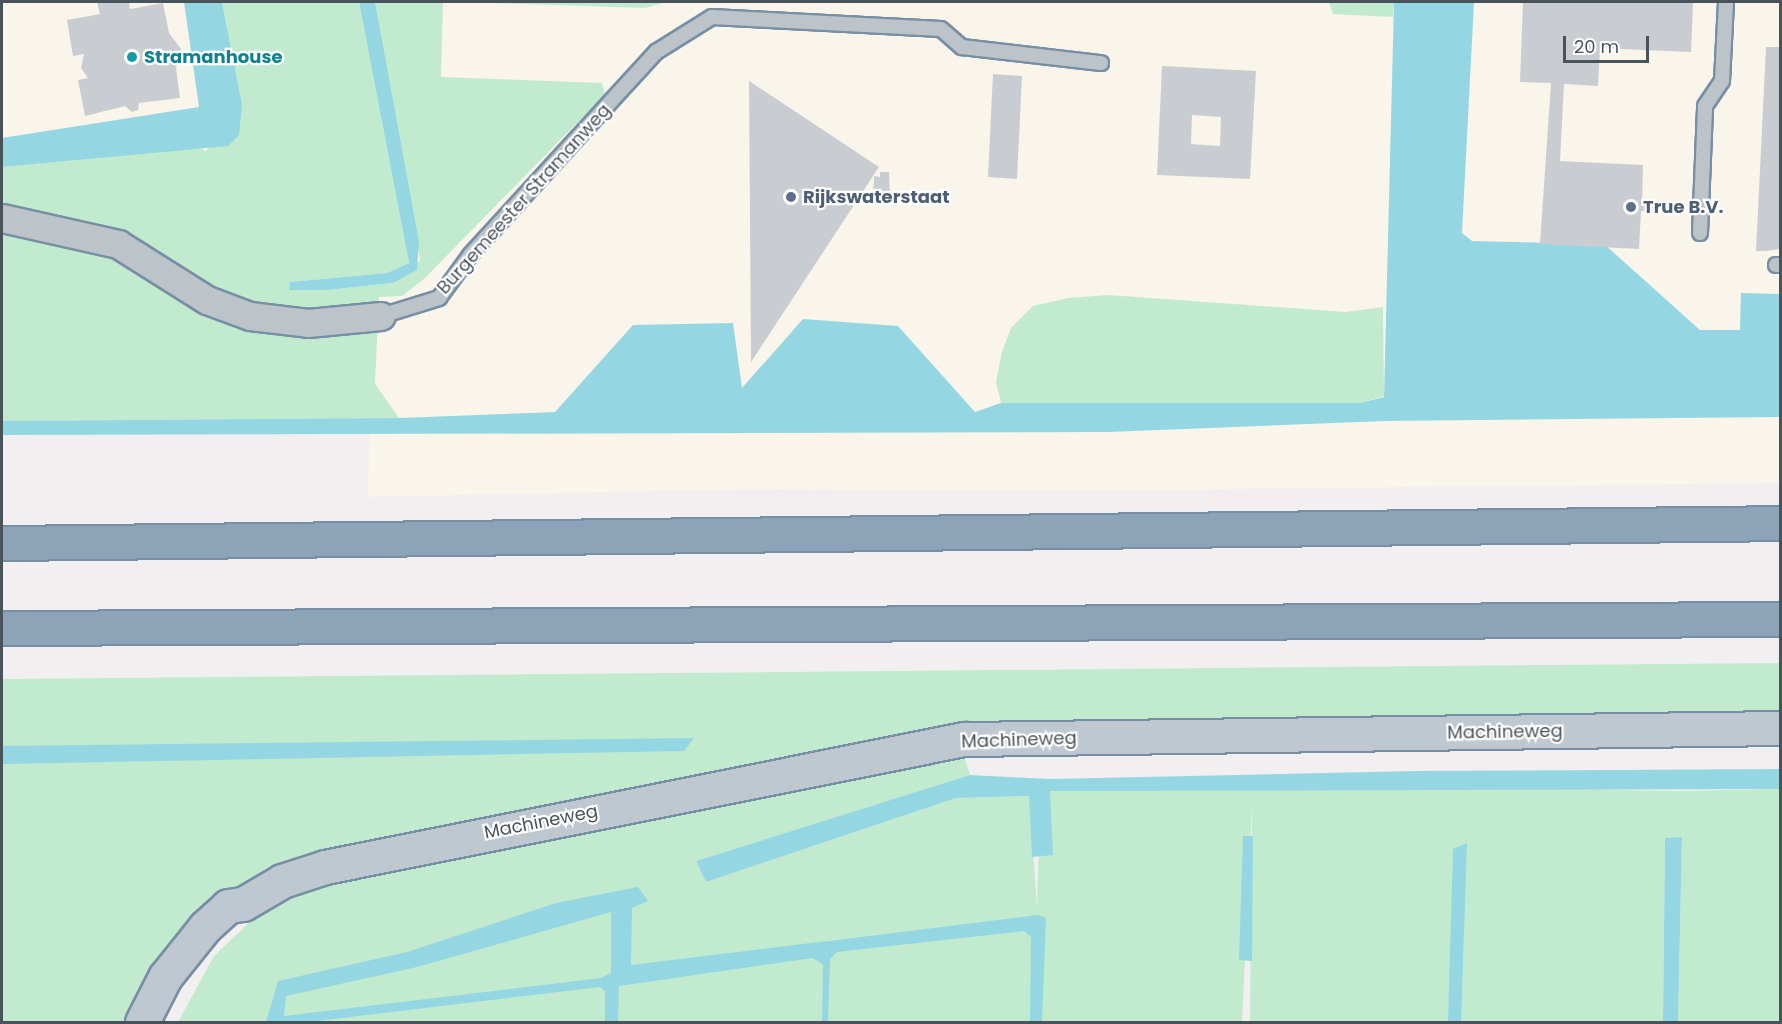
<!DOCTYPE html>
<html>
<head>
<meta charset="utf-8">
<style>
	body { margin:0 }
	#map { position:relative; width:1782px; height:1024px; overflow:hidden; background:#f1efef; font-family:Poppins,sans-serif }
	div>[style] { position:absolute }
	.commercial>* { inset:0; background:#faf5ea }
	.green>* { inset:0; background:#c2eacf }
	.water>* { inset:0; background:#94d7e2 }
	.building>* { inset:0; background:#c9ccd1 }
	.roads { filter:drop-shadow(2px 0 #778fa4) drop-shadow(-2px 0 #778fa4) drop-shadow(0 2px #778fa4) drop-shadow(0 -2px #778fa4) }
	.lane>* { height:14px; margin:-7px; padding:0 7px; transform-origin:7px; border-radius:7px; background:#bcc4ca }
	.street>* { height:27px; margin:-13.5px; padding:0 13.5px; transform-origin:13.5px; border-radius:13.5px; background:#bcc4ca }
	.secondary>* { height:33px; margin:-16.5px; padding:0 16.5px; transform-origin:16.5px; border-radius:16.5px; background:#bfc8d1 }
	.highway>* { height:33px; margin:-16.5px; padding:0 16.5px; transform-origin:16.5px; border-radius:16.5px; background:#8ca4b8 }
	.dots>* { width:16px; height:16px; translate:-50% -50%; box-sizing:border-box; border:3px solid #fff; border-radius:50% }
	span { translate:-50% -50%; white-space:nowrap; text-align:center; line-height:1.15; -webkit-text-stroke:4.5px #fff; paint-order:stroke }
	.culture-label { font-size:18px; color:#0d838f; font-weight:700 }
	.left { translate:0 -50%; text-align:left }
	.service-label { font-size:18px; color:#4e5e75; font-weight:700 }
	.street-label { font-size:18px; color:#49535a }
	.frame { position:absolute; inset:0; border:3px solid #49535a; pointer-events:none }
	.scale { position:absolute; left:1563px; top:36px; width:86px; height:27px; box-sizing:border-box; border:3px solid #49535a; border-top:0; padding-left:8px; font-size:18px; line-height:21px; white-space:nowrap; color:#49535a; -webkit-text-stroke:4px #fff; paint-order:stroke }
</style>
</head>
<body>
<div id="map">
	<div class="commercial">
		<div style="clip-path:polygon(2px 2px,1780px 2px,1780px 483px,1130px 490px,750px 489px,368px 497px,373px 309px,2px 202px)"></div>
	</div>
	<div class="green">
		<div style="clip-path:polygon(222px 2px,359px 2px,409px 263px,387px 273px,290px 282px,327px 290px,393px 283px,420px 260px,375px 2px,443px 2px,441px 77px,602px 83px,605px 94px,425px 278px,402px 296px,379px 297px,375px 384px,399px 418px,2px 421px,2px 167px,199px 147px,206px 151px,242px 104px)"></div>
		<div style="clip-path:polygon(461px 2px,666px 2px,645px 8px)"></div>
		<div style="clip-path:polygon(1329px 2px,1394px 2px,1393px 17px,1333px 14px)"></div>
		<div style="clip-path:polygon(1108px 295px,1346px 312px,1383px 307px,1384px 396px,1360px 403px,1001px 403px,996px 382px,1002px 352px,1011px 328px,1033px 306px,1068px 298px)"></div>
		<div style="clip-path:polygon(1780px 663px,1780px 720px,890px 738px,836px 746px,296px 861px,132px 1019px,125px 1022px,2px 1022px,2px 679px)"></div>
		<div style="clip-path:polygon(evenodd,964px 757px,970px 775px,696px 861px,706px 882px,956px 798px,1029px 796px,1037px 906px,1041px 779px,1678px 791px,1780px 789px,1780px 1022px,1678px 1022px,1682px 837px,1665px 838px,1663px 1022px,1250px 1022px,1252px 806px,1242px 1022px,178px 1022px,214px 956px,252px 920px,289px 895px,323px 879px,840px 773px,964px 757px,1002px 920px,826px 946px,824px 941px,1002px 920px)"></div>
	</div>
	<div class="water">
		<div style="clip-path:polygon(184px 2px,222px 2px,242px 104px,239px 135px,228px 146px,2px 167px,2px 138px,199px 107px)"></div>
		<div style="clip-path:polygon(359px 2px,375px 2px,419px 242px,417px 270px,393px 283px,327px 290px,289px 290px,290px 282px,387px 273px,409px 263px)"></div>
		<div style="clip-path:polygon(1394px 2px,1474px 2px,1462px 233px,1472px 241px,1604px 244px,1700px 330px,1740px 330px,1741px 293px,1780px 294px,1780px 417px,1386px 421px,1109px 432px,2px 435px,2px 421px,399px 418px,555px 412px,633px 325px,733px 323px,742px 388px,803px 319px,898px 326px,975px 412px,1001px 403px,1360px 403px,1384px 397px)"></div>
		<div style="clip-path:polygon(694px 738px,684px 751px,2px 764px,2px 746px)"></div>
		<div style="clip-path:polygon(1780px 769px,1780px 789px,1050px 791px,1053px 855px,1032px 857px,1029px 796px,956px 798px,706px 882px,696px 861px,970px 775px,1049px 779px,1416px 771px)"></div>
		<div style="clip-path:polygon(1243px 836px,1253px 836px,1252px 961px,1239px 960px)"></div>
		<div style="clip-path:polygon(1682px 837px,1678px 1022px,1663px 1022px,1665px 838px)"></div>
		<div style="clip-path:polygon(1467px 843px,1461px 1022px,1448px 1022px,1453px 849px)"></div>
		<div style="clip-path:polygon(evenodd,638px 887px,648px 901px,632px 908px,631px 965px,1038px 915px,1046px 918px,1042px 1022px,1030px 1022px,1031px 937px,1024px 931px,837px 952px,830px 959px,828px 1022px,822px 1022px,823px 965px,813px 958px,619px 986px,618px 1022px,605px 1022px,605px 991px,600px 987px,309px 1022px,266px 1022px,278px 981px,407px 952px,556px 903px,638px 887px,611px 912px,611px 973px,601px 978px,284px 1016px,286px 996px,417px 967px,611px 912px)"></div>
	</div>
	<div class="building">
		<div style="clip-path:polygon(97px 2px,129px 2px,130px 9px,163px 3px,169px 33px,181px 49px,176px 68px,180px 98px,139px 103px,138px 110px,132px 112px,125px 106px,85px 116px,78px 80px,88px 78px,81px 68px,84px 54px,73px 56px,67px 20px,100px 14px)"></div>
		<div style="clip-path:polygon(1523px 2px,1693px 2px,1691px 52px,1600px 48px,1598px 86px,1564px 84px,1560px 161px,1643px 165px,1642px 202px,1653px 203px,1653px 211px,1641px 211px,1639px 249px,1540px 244px,1551px 83px,1520px 82px)"></div>
		<div style="clip-path:polygon(1766px 47px,1780px 47px,1780px 249px,1766px 251px,1756px 251px)"></div>
		<div style="clip-path:polygon(evenodd,1162px 66px,1256px 71px,1250px 179px,1157px 175px,1162px 66px,1192px 115px,1221px 117px,1220px 146px,1191px 144px,1192px 115px)"></div>
		<div style="clip-path:polygon(993px 74px,1022px 76px,1017px 179px,988px 177px)"></div>
		<div style="clip-path:polygon(749px 81px,879px 167px,751px 362px)"></div>
		<div style="clip-path:polygon(880px 172px,889px 172px,890px 198px,873px 197px,874px 176px,880px 177px)"></div>
	</div>
	<div class="roads">
		<div class="lane">
			<div style="left:1700px;top:233px;width:127px;rotate:-87.7deg"></div>
			<div style="left:1705px;top:106px;width:30px;rotate:-56deg"></div>
			<div style="left:1722px;top:81px;width:79px;rotate:-87.1deg"></div>
			<div style="left:1776px;top:265px;width:4px"></div>
			<div style="left:381px;top:316px;width:61px;rotate:-17.2deg"></div>
			<div style="left:439px;top:298px;width:54px;rotate:-54deg"></div>
			<div style="left:471px;top:254px;width:274px;rotate:-47.5deg"></div>
			<div style="left:656px;top:52px;width:66px;rotate:-32deg"></div>
			<div style="left:712px;top:17px;width:229px;rotate:3deg"></div>
			<div style="left:941px;top:29px;width:28px;rotate:41deg"></div>
			<div style="left:962px;top:47px;width:140px;rotate:6.6deg"></div>
		</div>
		<div class="street">
			<div style="left:2px;top:218px;width:119px;rotate:12.6deg"></div>
			<div style="left:118px;top:244px;width:105px;rotate:32.2deg"></div>
			<div style="left:207px;top:300px;width:46px;rotate:20.4deg"></div>
			<div style="left:250px;top:316px;width:58px;rotate:6.9deg"></div>
			<div style="left:308px;top:323px;width:73px;rotate:-5.5deg"></div>
		</div>
		<div class="secondary">
			<div style="left:142px;top:1022px;width:51px;rotate:-62.9deg"></div>
			<div style="left:165px;top:977px;width:64px;rotate:-51.3deg"></div>
			<div style="left:205px;top:927px;width:31px;rotate:-42deg"></div>
			<div style="left:228px;top:906px;width:15px;rotate:-8deg"></div>
			<div style="left:243px;top:904px;width:45px;rotate:-30.5deg"></div>
			<div style="left:282px;top:881px;width:45px;rotate:-18deg"></div>
			<div style="left:325px;top:867px;width:652px;rotate:-11.33deg"></div>
			<div style="left:964px;top:739px;width:816px;rotate:-0.77deg"></div>
		</div>
		<div class="highway">
			<div style="left:2px;top:543px;width:1778px;rotate:-0.64deg"></div>
			<div style="left:2px;top:628px;width:1778px;rotate:-0.29deg"></div>
		</div>
	</div>
	<div class="dots">
		<div style="left:132px;top:57px;background:#0f9aa8"></div>
		<div style="left:791px;top:197px;background:#5c6f8a"></div>
		<div style="left:1631px;top:207px;background:#5c6f8a"></div>
	</div>
	<div class="culture-label">
		<span class="left" style="left:144px;top:57px">Stramanhouse</span>
	</div>
	<div class="service-label">
		<span class="left" style="left:803px;top:197px">Rijkswaterstaat</span>
		<span class="left" style="left:1643px;top:207px">True B.V.</span>
	</div>
	<div class="street-label">
		<span style="left:524px;top:199px;rotate:-48deg">Burgemeester Stramanweg</span>
		<span style="left:1505px;top:732px;rotate:-1deg">Machineweg</span>
		<span style="left:1019px;top:740px;rotate:-2deg">Machineweg</span>
		<span style="left:541px;top:822px;rotate:-11deg">Machineweg</span>
	</div>
	<div class="frame"></div>
	<div class="scale">20 m</div>
</div>
</body>
</html>
